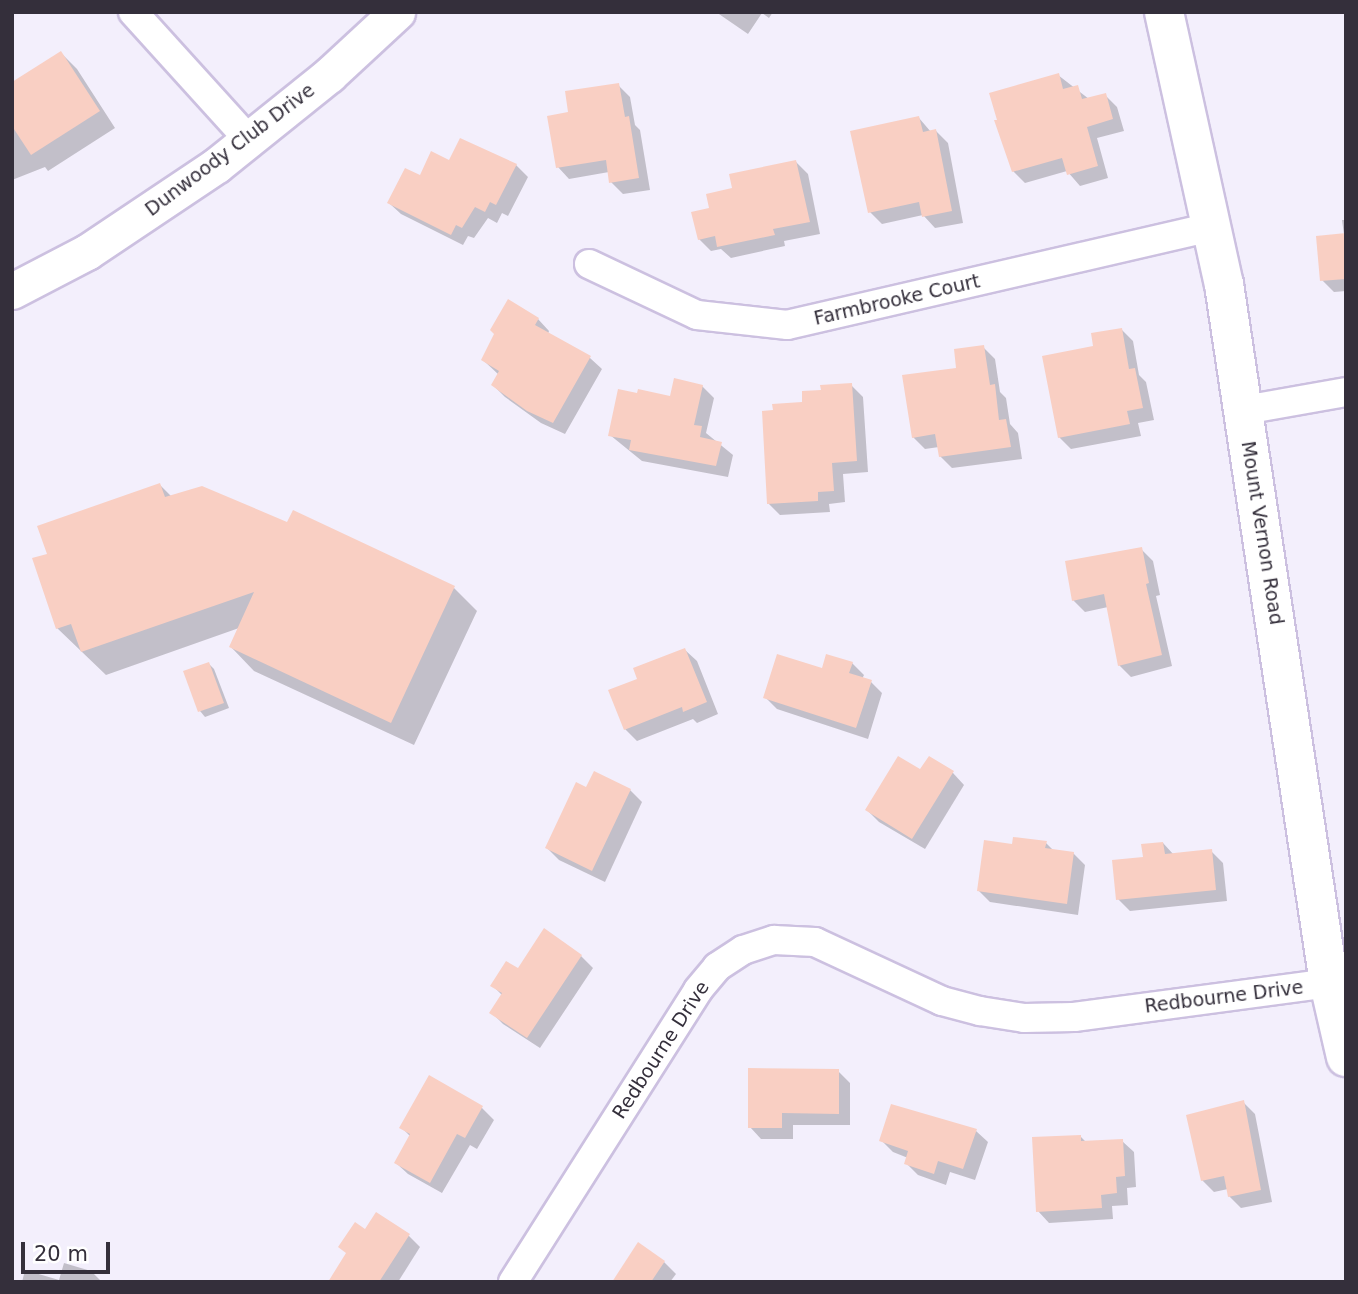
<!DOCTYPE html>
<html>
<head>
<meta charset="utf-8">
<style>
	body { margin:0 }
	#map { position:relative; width:1358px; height:1294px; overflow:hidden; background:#f3effc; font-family:"DejaVu Sans",sans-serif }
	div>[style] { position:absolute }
	.shadow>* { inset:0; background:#0003 }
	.building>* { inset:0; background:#f9cfc3 }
	.roads { filter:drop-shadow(2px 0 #ccc0e0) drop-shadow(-2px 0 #ccc0e0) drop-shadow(0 2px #ccc0e0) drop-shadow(0 -2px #ccc0e0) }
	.minor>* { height:28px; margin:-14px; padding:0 14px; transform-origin:14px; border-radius:14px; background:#fff }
	.tertiary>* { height:35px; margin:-17.5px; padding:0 17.5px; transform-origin:17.5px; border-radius:17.5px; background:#fff }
	.secondary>* { height:38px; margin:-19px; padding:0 19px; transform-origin:19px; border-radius:19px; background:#fff }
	span { translate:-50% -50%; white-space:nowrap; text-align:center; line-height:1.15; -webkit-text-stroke:5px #fff; paint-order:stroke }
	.street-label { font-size:19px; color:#342f3b }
	.frame { position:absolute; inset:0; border:14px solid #342f3b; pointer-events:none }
	.scale { position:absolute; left:21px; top:1242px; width:89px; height:32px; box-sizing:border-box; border:4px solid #342f3b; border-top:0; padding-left:9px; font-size:21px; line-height:24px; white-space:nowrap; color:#342f3b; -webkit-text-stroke:5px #fff; paint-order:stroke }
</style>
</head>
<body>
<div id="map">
	<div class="shadow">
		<div style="clip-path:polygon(716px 12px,773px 12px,769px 18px,762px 13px,748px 34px)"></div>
		<div style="clip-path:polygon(61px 53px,77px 69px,115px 128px,48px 171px,45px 167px,12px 180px,12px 84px)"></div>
		<div style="clip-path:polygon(1058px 75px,1089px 99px,1105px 95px,1117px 107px,1124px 131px,1097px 138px,1108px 178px,1080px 186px,1067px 171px,1025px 183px,1013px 171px)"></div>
		<div style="clip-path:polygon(618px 85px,630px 97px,635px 125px,640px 130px,650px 190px,623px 194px,611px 182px,609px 172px,569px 179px,558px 167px,570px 113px)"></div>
		<div style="clip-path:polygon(919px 118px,931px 132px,936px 131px,948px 143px,963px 223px,935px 228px,923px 215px,882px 224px,870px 212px)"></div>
		<div style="clip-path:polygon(796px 162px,808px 174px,820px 234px,784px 241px,785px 246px,731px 258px,721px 249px,711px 251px,699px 239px,711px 210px,734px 189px)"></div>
		<div style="clip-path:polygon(516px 165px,528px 177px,508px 216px,502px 213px,497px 223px,488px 218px,474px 238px,468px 236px,463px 245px,401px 214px,389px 203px,420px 177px)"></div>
		<div style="clip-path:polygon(1342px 220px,1346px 220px,1346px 291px,1334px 292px,1322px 280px,1344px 235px)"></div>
		<div style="clip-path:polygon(538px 319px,549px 331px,548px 334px,590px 358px,602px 369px,565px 434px,541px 423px,505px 397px,493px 385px,499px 375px,483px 360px)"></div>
		<div style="clip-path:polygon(1121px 329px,1133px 341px,1139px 375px,1146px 382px,1154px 420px,1138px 423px,1141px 436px,1071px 449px,1059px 437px,1095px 348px)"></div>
		<div style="clip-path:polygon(983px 347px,995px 359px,1000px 392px,1006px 398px,1010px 424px,1018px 433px,1022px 459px,952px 468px,940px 456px,939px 447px,925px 449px,913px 437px,958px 369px)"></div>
		<div style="clip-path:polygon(851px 385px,863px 397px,868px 472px,843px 474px,845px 502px,829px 504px,830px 512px,780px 515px,768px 503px,804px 403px,822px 391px)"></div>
		<div style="clip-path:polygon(702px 386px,714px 398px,706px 433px,733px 455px,728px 477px,642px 461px,610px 435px,671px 398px)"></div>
		<div style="clip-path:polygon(160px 485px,172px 497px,288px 525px,454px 588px,477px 611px,414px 745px,254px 671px,231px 647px,239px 628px,106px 675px,57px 628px,49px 555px)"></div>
		<div style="clip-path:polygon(1141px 549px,1153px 561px,1160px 595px,1156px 596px,1172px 666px,1131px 677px,1119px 665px,1108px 607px,1085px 612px,1073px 600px)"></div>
		<div style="clip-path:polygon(685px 650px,697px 661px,718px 714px,697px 723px,693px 719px,637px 741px,625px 729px,640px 680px)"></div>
		<div style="clip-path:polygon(852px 663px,864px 675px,862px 679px,871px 682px,882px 693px,868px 739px,777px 709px,765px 697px,823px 670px)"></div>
		<div style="clip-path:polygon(209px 664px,214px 669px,229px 708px,205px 717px,200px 711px,185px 673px)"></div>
		<div style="clip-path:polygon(921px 772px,953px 773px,964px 785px,925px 849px,879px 822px,867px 810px)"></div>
		<div style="clip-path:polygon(630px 790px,642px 802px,605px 882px,559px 860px,547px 848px)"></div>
		<div style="clip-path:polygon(1046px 843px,1054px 851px,1073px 853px,1085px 865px,1078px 915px,990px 902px,978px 890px,1013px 846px)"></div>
		<div style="clip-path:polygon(1163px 843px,1174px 855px,1211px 851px,1223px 863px,1227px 901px,1130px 911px,1118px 899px,1145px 859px)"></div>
		<div style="clip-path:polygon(581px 956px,593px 968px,540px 1048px,503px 1024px,491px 1012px,503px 996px,492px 985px,518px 970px)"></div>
		<div style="clip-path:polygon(838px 1071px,850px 1083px,850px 1125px,793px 1125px,793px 1139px,761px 1139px,750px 1127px)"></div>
		<div style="clip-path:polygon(430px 1078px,482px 1108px,494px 1120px,477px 1149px,470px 1145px,442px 1193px,408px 1174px,396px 1163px,411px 1137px,401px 1127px)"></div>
		<div style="clip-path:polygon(1243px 1102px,1255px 1114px,1272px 1202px,1241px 1208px,1229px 1196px,1228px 1189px,1214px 1192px,1202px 1180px)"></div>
		<div style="clip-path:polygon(976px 1131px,988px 1142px,975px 1180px,950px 1172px,946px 1185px,918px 1175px,906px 1163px,908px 1158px,893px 1152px,881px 1140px)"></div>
		<div style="clip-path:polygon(1081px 1137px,1086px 1142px,1122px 1141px,1134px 1152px,1136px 1187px,1127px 1188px,1128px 1205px,1112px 1206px,1113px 1219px,1049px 1223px,1038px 1211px)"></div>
		<div style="clip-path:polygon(365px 1231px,409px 1236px,420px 1247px,398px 1282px,330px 1282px)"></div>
		<div style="clip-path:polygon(664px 1262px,676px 1274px,670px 1282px,614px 1282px)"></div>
		<div style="clip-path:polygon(64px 1263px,91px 1271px,102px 1282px,22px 1282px,25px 1270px,59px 1280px)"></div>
	</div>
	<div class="building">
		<div style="clip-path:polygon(61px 51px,100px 111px,31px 155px,12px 126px,12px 82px)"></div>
		<div style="clip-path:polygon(1059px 73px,1063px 89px,1078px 85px,1082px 99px,1106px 93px,1113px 119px,1087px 127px,1098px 166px,1067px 175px,1062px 158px,1012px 172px,994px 120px,997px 120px,989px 93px)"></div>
		<div style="clip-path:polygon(619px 83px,625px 117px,629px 116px,639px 178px,609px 183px,606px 160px,556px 168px,547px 116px,568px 112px,565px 91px)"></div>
		<div style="clip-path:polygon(919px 116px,923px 132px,936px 129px,952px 211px,922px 217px,919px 202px,868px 213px,850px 131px)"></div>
		<div style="clip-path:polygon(460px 138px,517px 164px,496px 205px,490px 202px,485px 212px,475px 207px,462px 228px,456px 225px,451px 235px,387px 203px,405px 168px,420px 175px,431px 151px,449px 160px)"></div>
		<div style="clip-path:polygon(796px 160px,810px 222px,773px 229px,775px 235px,717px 247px,715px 236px,698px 240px,691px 212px,709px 208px,706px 194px,732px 188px,729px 174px)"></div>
		<div style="clip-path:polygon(1346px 233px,1346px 279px,1320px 281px,1316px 236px)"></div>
		<div style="clip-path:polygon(508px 299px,539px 318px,535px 325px,591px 356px,553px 423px,527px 411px,491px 385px,499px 371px,481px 360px,494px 334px,490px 330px)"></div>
		<div style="clip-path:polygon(1122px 328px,1129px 369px,1135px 368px,1143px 408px,1127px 411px,1130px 424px,1058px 438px,1042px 356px,1093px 346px,1091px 333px)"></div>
		<div style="clip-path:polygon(984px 345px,990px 385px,995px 384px,999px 420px,1006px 419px,1011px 447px,939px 457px,935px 434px,912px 438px,902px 375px,956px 368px,954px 349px)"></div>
		<div style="clip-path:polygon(674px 378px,703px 385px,694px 425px,702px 426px,700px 437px,722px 442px,716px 466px,629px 450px,631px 440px,608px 436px,618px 389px,637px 393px,638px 389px,670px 396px)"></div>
		<div style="clip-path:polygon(852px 383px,857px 461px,832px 463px,834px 491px,818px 492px,818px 501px,767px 504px,762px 411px,773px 410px,772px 404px,802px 402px,802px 391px,821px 390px,820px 385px)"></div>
		<div style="clip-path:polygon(160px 483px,165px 497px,202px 486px,287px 522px,293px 510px,455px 586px,391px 723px,229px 647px,254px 592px,81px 652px,71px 624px,56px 629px,32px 558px,47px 554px,37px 526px)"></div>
		<div style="clip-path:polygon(1142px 547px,1149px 583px,1146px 584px,1162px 655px,1118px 666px,1104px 594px,1072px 601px,1065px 561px)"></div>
		<div style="clip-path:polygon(685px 648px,707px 702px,683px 712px,682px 707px,624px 730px,608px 690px,637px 679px,633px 668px)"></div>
		<div style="clip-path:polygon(777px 654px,822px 668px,826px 654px,853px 662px,849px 673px,872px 680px,856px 728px,763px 698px)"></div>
		<div style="clip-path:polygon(209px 662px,224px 703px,198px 712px,183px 671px)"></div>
		<div style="clip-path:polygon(898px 756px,920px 769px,929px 756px,954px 771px,912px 839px,865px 810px)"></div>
		<div style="clip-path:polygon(594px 771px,631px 789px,592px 871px,545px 848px,576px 782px,586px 787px)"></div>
		<div style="clip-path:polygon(1013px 837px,1047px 841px,1045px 848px,1074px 852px,1067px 904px,977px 891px,984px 840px,1012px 844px)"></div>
		<div style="clip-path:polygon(1163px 842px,1165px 854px,1212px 849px,1216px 890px,1116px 900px,1112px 860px,1143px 857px,1141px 844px)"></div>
		<div style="clip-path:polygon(544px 928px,582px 955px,527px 1038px,489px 1013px,502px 993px,490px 986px,506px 961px,518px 968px)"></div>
		<div style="clip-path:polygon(748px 1068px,839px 1069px,839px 1114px,782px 1113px,782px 1128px,748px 1128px)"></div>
		<div style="clip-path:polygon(429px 1075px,483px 1106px,465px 1138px,457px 1134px,430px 1183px,394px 1163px,410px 1134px,399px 1128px)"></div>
		<div style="clip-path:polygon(1244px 1100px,1261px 1190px,1228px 1197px,1224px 1176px,1201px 1181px,1186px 1115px)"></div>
		<div style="clip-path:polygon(891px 1104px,977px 1129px,963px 1169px,938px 1161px,934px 1174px,904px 1164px,908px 1151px,879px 1141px)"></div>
		<div style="clip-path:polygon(1081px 1135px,1081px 1141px,1123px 1139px,1125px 1176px,1116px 1177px,1117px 1193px,1101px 1195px,1102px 1208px,1036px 1212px,1032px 1137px)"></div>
		<div style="clip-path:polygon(376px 1212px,410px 1234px,379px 1282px,328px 1282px,346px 1253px,338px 1247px,355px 1222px,365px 1229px)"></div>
		<div style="clip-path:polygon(638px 1242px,665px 1261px,651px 1282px,612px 1282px)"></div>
	</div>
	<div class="roads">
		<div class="minor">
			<div style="left:133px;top:12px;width:173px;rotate:47.8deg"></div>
			<div style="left:589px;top:264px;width:119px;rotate:25.3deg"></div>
			<div style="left:697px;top:315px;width:91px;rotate:6.3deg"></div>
			<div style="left:787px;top:325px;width:435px;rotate:-13deg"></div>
			<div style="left:1244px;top:410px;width:104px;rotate:-10deg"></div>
			<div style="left:513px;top:1282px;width:346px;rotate:-57.6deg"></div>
			<div style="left:698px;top:990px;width:30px;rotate:-50deg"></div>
			<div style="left:717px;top:967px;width:31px;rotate:-33deg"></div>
			<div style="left:743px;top:950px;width:33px;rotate:-18deg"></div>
			<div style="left:774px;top:940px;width:41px;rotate:2.8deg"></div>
			<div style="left:815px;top:942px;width:140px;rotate:24.9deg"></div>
			<div style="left:942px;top:1001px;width:39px;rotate:15deg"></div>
			<div style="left:980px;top:1011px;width:45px;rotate:9deg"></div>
			<div style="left:1024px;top:1018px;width:50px;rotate:-1.1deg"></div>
			<div style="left:1074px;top:1017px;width:257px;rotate:-7.6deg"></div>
		</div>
		<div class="tertiary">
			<div style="left:12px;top:291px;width:85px;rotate:-27.5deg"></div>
			<div style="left:87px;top:252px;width:156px;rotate:-33.8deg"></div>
			<div style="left:217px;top:165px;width:144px;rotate:-38.8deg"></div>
			<div style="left:329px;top:75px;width:93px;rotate:-42.8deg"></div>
		</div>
		<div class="secondary">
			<div style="left:1164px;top:12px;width:279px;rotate:77.6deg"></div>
			<div style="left:1224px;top:284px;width:707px;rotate:81.46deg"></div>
			<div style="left:1329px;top:983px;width:76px;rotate:77.1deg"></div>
		</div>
	</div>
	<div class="street-label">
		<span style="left:230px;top:150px;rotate:-37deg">Dunwoody Club Drive</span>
		<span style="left:897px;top:300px;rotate:-13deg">Farmbrooke Court</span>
		<span style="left:1262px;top:533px;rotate:81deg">Mount Vernon Road</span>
		<span style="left:1224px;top:997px;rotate:-7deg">Redbourne Drive</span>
		<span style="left:661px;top:1050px;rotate:-57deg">Redbourne Drive</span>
	</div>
	<div class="frame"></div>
	<div class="scale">20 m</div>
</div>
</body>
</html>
